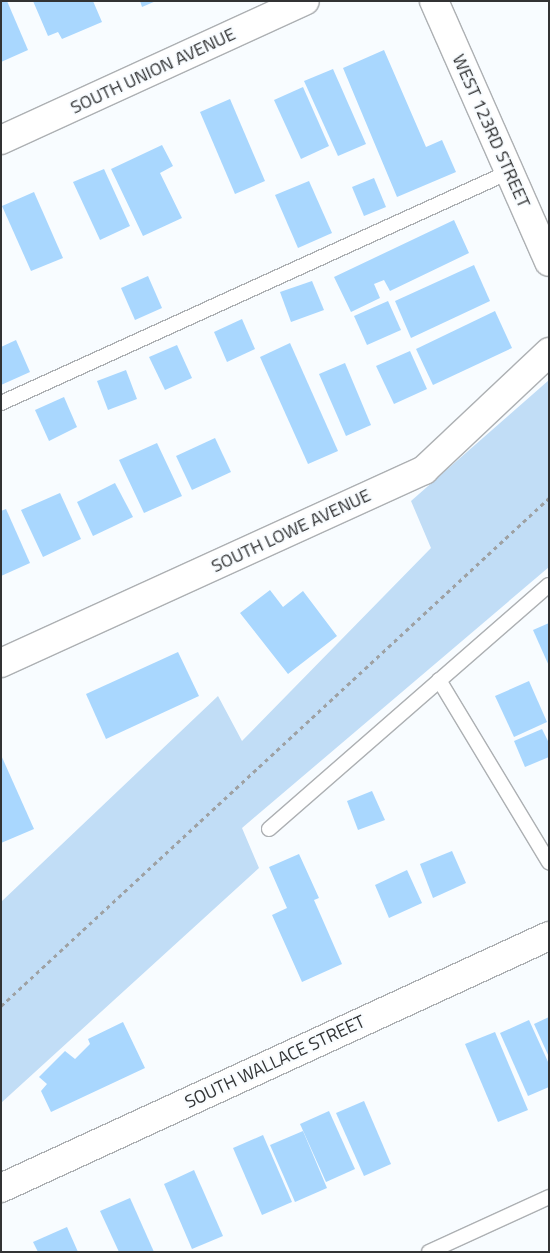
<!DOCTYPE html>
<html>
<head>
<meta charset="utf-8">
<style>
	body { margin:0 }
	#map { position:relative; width:550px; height:1253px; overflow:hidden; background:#f8fcff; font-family:"Titillium Web",sans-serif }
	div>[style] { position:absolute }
	.green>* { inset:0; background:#c1ddf6 }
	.building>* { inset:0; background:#a9d7fe }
	.path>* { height:3px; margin-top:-1.5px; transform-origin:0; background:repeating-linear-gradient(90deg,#9ea1a3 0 4px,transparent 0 8px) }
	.roads { filter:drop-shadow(1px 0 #adb0b3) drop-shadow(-1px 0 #adb0b3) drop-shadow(0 1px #adb0b3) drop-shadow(0 -1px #adb0b3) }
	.lane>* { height:14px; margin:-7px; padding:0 7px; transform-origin:7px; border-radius:7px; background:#fff }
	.street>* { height:28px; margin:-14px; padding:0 14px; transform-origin:14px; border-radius:14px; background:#fff }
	span { translate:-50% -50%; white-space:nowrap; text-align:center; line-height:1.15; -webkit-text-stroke:4px #f8fcff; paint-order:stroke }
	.street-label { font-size:18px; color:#323334 }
	.frame { position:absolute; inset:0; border:2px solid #323334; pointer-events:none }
</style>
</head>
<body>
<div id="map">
	<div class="green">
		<div style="clip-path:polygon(549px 380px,549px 567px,242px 828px,259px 868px,1px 1103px,1px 902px,218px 696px,242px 741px,431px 548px,411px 501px)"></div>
	</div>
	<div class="building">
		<div style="clip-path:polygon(1px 1px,7px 1px,28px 50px,1px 62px)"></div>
		<div style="clip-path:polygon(33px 1px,93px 1px,102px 22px,62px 39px,58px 32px,48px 36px)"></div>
		<div style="clip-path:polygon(140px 1px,156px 1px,142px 7px)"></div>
		<div style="clip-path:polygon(384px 50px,426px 147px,442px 140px,456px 172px,397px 197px,343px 68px)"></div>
		<div style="clip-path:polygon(333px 69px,366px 144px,338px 156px,304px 81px)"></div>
		<div style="clip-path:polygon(303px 87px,329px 146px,301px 159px,274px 100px)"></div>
		<div style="clip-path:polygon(230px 99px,265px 181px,235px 194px,200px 112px)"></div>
		<div style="clip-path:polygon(162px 145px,173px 166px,160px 173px,182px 218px,143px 236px,111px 169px)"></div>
		<div style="clip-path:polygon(104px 169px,130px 226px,100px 240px,73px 182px)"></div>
		<div style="clip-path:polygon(374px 178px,386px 207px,364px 216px,352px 187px)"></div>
		<div style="clip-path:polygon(309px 181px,332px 233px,298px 248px,275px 195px)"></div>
		<div style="clip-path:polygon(34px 192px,63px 258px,31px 271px,2px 206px)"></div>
		<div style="clip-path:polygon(454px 220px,469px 253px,390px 291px,384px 280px,374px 284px,380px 298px,351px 312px,334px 277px)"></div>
		<div style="clip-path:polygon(474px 265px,490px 301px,411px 338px,395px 301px)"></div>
		<div style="clip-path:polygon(148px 276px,162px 308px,135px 320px,121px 288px)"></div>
		<div style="clip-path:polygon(312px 281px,324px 310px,291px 322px,280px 292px)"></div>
		<div style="clip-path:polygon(388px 301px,401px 330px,367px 345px,354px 316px)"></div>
		<div style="clip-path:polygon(495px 311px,512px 348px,433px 385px,416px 349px)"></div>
		<div style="clip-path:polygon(242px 319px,255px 349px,227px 362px,214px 332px)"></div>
		<div style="clip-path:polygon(16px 340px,30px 372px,1px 385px,1px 347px)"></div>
		<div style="clip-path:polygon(290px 343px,338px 451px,308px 464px,260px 357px)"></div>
		<div style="clip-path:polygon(177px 345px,192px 378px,165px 390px,149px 357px)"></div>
		<div style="clip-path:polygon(410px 351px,427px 389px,394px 404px,376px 366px)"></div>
		<div style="clip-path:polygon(345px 363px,371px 425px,346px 436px,319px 374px)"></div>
		<div style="clip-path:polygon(126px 370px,137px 399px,108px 410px,97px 381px)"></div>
		<div style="clip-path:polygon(64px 397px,77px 427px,49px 441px,35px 410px)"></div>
		<div style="clip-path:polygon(215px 438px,231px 472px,192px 490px,176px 456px)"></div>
		<div style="clip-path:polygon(157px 443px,182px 496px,144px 513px,119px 460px)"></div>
		<div style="clip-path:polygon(115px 483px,133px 517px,93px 536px,77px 502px)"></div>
		<div style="clip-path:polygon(60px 493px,81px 539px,43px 557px,21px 510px)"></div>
		<div style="clip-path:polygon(6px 509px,30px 563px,1px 576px,1px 511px)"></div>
		<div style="clip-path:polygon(270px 590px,283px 607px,303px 591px,337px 636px,288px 674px,240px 613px)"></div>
		<div style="clip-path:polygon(549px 623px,549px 666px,533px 630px)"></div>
		<div style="clip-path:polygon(178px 652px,199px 696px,106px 739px,86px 694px)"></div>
		<div style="clip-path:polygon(529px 681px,547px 722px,514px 737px,495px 696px)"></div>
		<div style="clip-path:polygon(542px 729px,549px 743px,549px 757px,525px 767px,514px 741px)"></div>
		<div style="clip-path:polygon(1px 755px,34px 829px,1px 843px)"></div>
		<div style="clip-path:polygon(372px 791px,385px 820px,358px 830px,347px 801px)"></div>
		<div style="clip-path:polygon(452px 851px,466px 883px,433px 898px,420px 864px)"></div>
		<div style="clip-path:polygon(299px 854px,319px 898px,314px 900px,342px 964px,302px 982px,272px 915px,287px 908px,269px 867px)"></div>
		<div style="clip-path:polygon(407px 870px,422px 903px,389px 918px,375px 885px)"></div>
		<div style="clip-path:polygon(549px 1017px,549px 1057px,534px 1024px)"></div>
		<div style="clip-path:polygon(529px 1020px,549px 1064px,549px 1087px,528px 1096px,500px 1033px)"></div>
		<div style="clip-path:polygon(123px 1022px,145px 1068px,51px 1112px,41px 1091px,47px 1084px,39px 1077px,65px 1051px,75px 1059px,90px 1044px,88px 1039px)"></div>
		<div style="clip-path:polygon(495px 1032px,528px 1110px,498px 1122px,465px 1044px)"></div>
		<div style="clip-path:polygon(364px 1101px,391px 1164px,364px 1176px,336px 1113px)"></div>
		<div style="clip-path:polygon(329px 1111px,355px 1169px,326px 1182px,300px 1124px)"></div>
		<div style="clip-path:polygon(303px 1131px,327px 1188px,295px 1202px,270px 1145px)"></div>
		<div style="clip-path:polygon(263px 1135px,292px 1202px,262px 1215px,233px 1148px)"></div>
		<div style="clip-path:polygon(194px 1170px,223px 1236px,192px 1249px,164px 1184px)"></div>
		<div style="clip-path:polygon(130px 1198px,154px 1252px,119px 1252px,100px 1211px)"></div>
		<div style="clip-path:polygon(67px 1227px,78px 1252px,38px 1252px,33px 1242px)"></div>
	</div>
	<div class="path">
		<div style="left:1px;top:1006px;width:747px;rotate:-42.83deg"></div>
	</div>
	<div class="roads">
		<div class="lane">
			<div style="left:1px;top:403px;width:558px;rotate:-24.45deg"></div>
			<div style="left:439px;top:680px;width:213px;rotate:58.9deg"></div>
			<div style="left:269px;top:829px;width:371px;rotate:-41.1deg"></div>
			<div style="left:429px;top:1252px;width:132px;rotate:-24.6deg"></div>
		</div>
		<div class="street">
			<div style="left:434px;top:1px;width:285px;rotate:66.2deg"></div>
			<div style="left:1px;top:140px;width:334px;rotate:-24.6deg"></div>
			<div style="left:1px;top:663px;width:465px;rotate:-24.5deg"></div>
			<div style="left:424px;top:470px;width:172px;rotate:-43.3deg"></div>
			<div style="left:1px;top:1188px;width:603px;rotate:-24.7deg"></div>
		</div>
	</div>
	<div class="street-label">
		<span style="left:153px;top:71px;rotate:-25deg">SOUTH UNION AVENUE</span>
		<span style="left:491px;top:131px;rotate:66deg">WEST 123RD STREET</span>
		<span style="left:291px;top:531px;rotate:-25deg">SOUTH LOWE AVENUE</span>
		<span style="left:275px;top:1062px;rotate:-25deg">SOUTH WALLACE STREET</span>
	</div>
	<div class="frame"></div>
</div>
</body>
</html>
